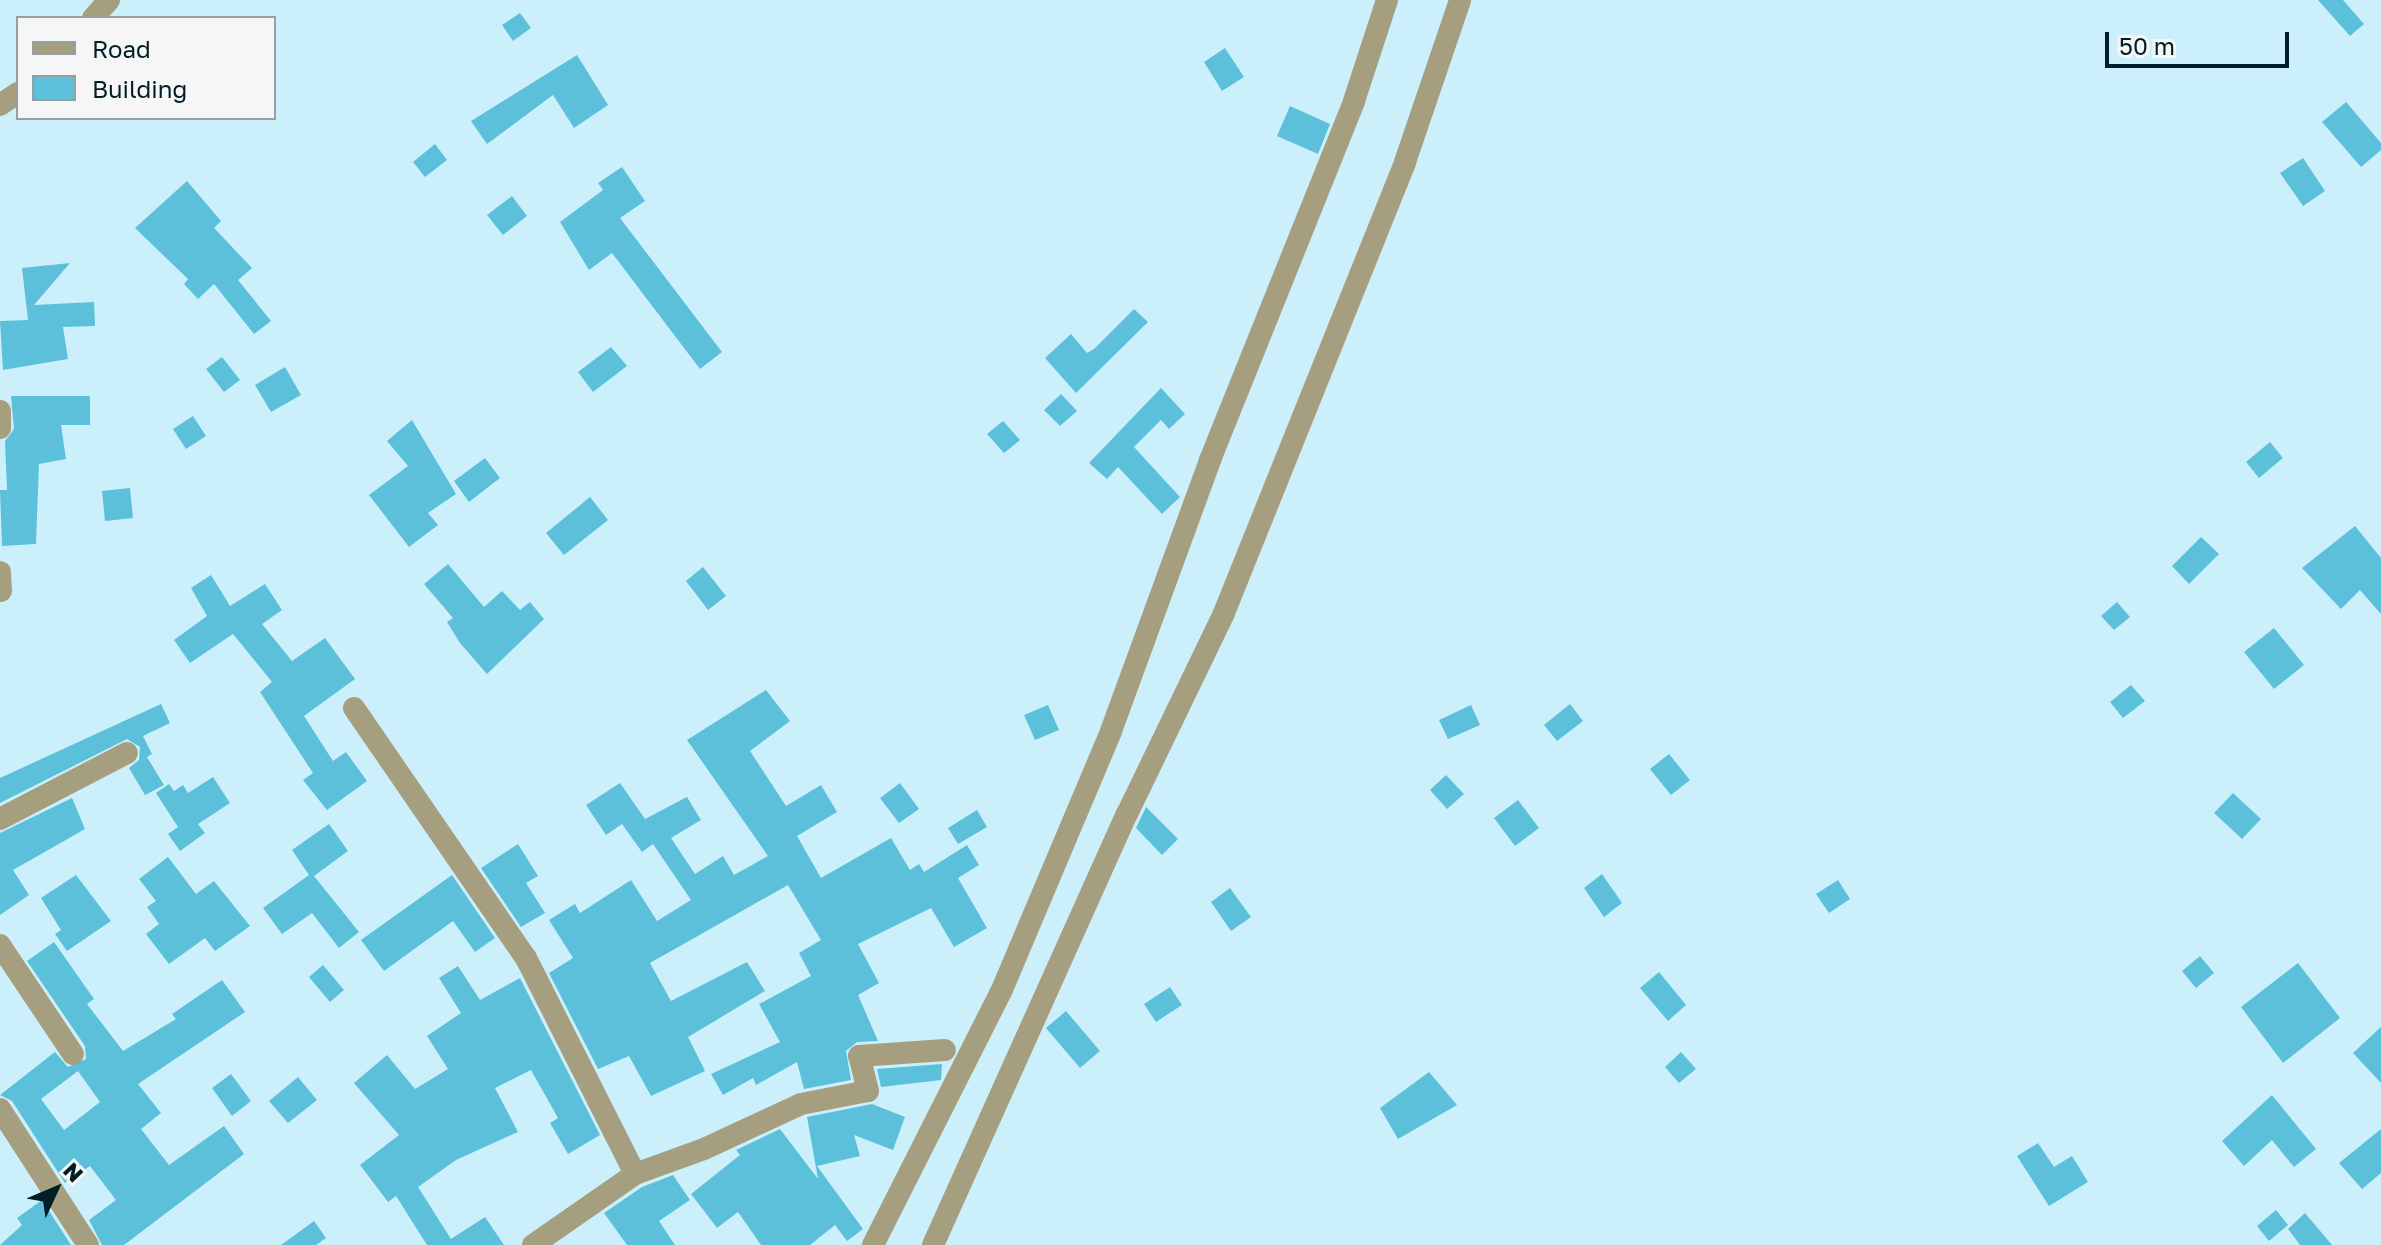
<!DOCTYPE html>
<html>
<head>
<meta charset="utf-8">
<style>
	body { margin:0 }
	#map { position:relative; width:2381px; height:1245px; overflow:hidden; background:#ccf0fb; font-family:"Golos Text",sans-serif }
	div>[style] { position:absolute }
	.building>* { inset:0; background:#5cc0da }
	.street>* { height:22px; margin:-11px; padding:0 11px; transform-origin:11px; border-radius:11px; background:#a69f7f }
	span { translate:-50% -50%; white-space:nowrap; text-align:center; line-height:1.15; -webkit-text-stroke:7px #f6f6f6; paint-order:stroke }
	.legend { position:absolute; left:16px; top:16px; width:260px; height:104px; box-sizing:border-box; background:#f6f6f6; border:2px solid #94a0a3; margin:0; padding:10px 14px; list-style:none; font-size:24px; color:#001e26 }
	.legend li { display:flex; align-items:center; gap:16px; height:40px }
	.legend b { width:40px; border:2px solid #94a0a3 }
	.north { position:absolute; left:16px; top:1149px; width:80px; height:80px; -webkit-text-stroke:6px #f6f6f6; paint-order:stroke; rotate:46deg; font-size:22px; font-weight:700; line-height:32px; text-align:center; color:#001e26 }
	.north::after { content:''; display:block; margin:auto; width:28px; height:36px; background:#001e26; clip-path:polygon(50% 0,100% 100%,50% 72%,0 100%) }
	.scale { position:absolute; left:2105px; top:32px; width:184px; height:36px; box-sizing:border-box; border:4px solid #001e26; border-top:0; padding-left:10px; font-size:24px; line-height:28px; white-space:nowrap; color:#001e26; -webkit-text-stroke:6px #f6f6f6; paint-order:stroke }
</style>
</head>
<body>
<div id="map">
	<div class="building">
		<div style="clip-path:polygon(2318px 0,2343px 0,2364px 24px,2350px 36px)"></div>
		<div style="clip-path:polygon(520px 13px,531px 28px,513px 41px,502px 25px)"></div>
		<div style="clip-path:polygon(1225px 48px,1244px 77px,1222px 91px,1204px 62px)"></div>
		<div style="clip-path:polygon(577px 55px,608px 105px,574px 128px,553px 95px,487px 144px,471px 121px)"></div>
		<div style="clip-path:polygon(2346px 102px,2381px 143px,2381px 150px,2361px 167px,2322px 122px)"></div>
		<div style="clip-path:polygon(1290px 106px,1330px 124px,1318px 154px,1277px 136px)"></div>
		<div style="clip-path:polygon(435px 144px,447px 160px,425px 177px,413px 162px)"></div>
		<div style="clip-path:polygon(2303px 158px,2325px 191px,2303px 206px,2280px 173px)"></div>
		<div style="clip-path:polygon(622px 167px,645px 201px,620px 218px,722px 352px,700px 369px,612px 253px,589px 270px,560px 222px,603px 190px,598px 183px)"></div>
		<div style="clip-path:polygon(187px 181px,221px 221px,214px 228px,252px 268px,238px 280px,271px 321px,254px 334px,214px 284px,198px 299px,184px 284px,188px 279px,135px 228px)"></div>
		<div style="clip-path:polygon(512px 196px,527px 216px,503px 235px,487px 215px)"></div>
		<div style="clip-path:polygon(70px 263px,34px 305px,94px 302px,95px 326px,63px 327px,68px 359px,3px 370px,0 321px,28px 320px,22px 268px)"></div>
		<div style="clip-path:polygon(1134px 309px,1148px 322px,1076px 393px,1045px 358px,1071px 334px,1087px 353px,1094px 349px)"></div>
		<div style="clip-path:polygon(611px 347px,627px 366px,593px 392px,578px 372px)"></div>
		<div style="clip-path:polygon(222px 357px,240px 380px,224px 392px,206px 369px)"></div>
		<div style="clip-path:polygon(285px 367px,301px 395px,271px 412px,255px 385px)"></div>
		<div style="clip-path:polygon(1161px 388px,1185px 414px,1169px 429px,1161px 420px,1134px 447px,1180px 497px,1162px 514px,1118px 467px,1107px 479px,1089px 463px)"></div>
		<div style="clip-path:polygon(1061px 394px,1077px 411px,1060px 426px,1044px 410px)"></div>
		<div style="clip-path:polygon(11px 396px,90px 396px,90px 425px,61px 425px,66px 459px,39px 464px,36px 544px,2px 546px,0 490px,7px 490px,5px 441px,14px 429px)"></div>
		<div style="clip-path:polygon(193px 416px,206px 436px,186px 449px,173px 429px)"></div>
		<div style="clip-path:polygon(412px 420px,456px 494px,428px 513px,438px 525px,409px 547px,369px 495px,408px 466px,387px 441px)"></div>
		<div style="clip-path:polygon(1003px 421px,1020px 440px,1004px 453px,987px 434px)"></div>
		<div style="clip-path:polygon(2270px 442px,2283px 458px,2259px 478px,2246px 462px)"></div>
		<div style="clip-path:polygon(485px 458px,500px 478px,469px 502px,454px 481px)"></div>
		<div style="clip-path:polygon(130px 488px,133px 518px,105px 521px,102px 491px)"></div>
		<div style="clip-path:polygon(590px 497px,608px 520px,564px 555px,546px 533px)"></div>
		<div style="clip-path:polygon(2355px 526px,2381px 558px,2381px 614px,2360px 590px,2341px 609px,2302px 568px)"></div>
		<div style="clip-path:polygon(2201px 537px,2219px 554px,2189px 584px,2172px 566px)"></div>
		<div style="clip-path:polygon(448px 564px,484px 607px,502px 591px,520px 610px,530px 602px,544px 619px,487px 674px,460px 643px,447px 622px,453px 618px,424px 584px)"></div>
		<div style="clip-path:polygon(703px 567px,726px 596px,708px 610px,686px 581px)"></div>
		<div style="clip-path:polygon(211px 575px,230px 606px,265px 584px,282px 610px,262px 624px,292px 661px,325px 638px,355px 679px,304px 716px,333px 761px,346px 752px,367px 781px,327px 810px,303px 780px,313px 773px,260px 692px,272px 682px,233px 634px,190px 663px,174px 640px,207px 616px,191px 588px)"></div>
		<div style="clip-path:polygon(2117px 602px,2130px 617px,2114px 630px,2101px 616px)"></div>
		<div style="clip-path:polygon(2274px 628px,2304px 665px,2274px 689px,2244px 652px)"></div>
		<div style="clip-path:polygon(2131px 685px,2145px 701px,2123px 718px,2110px 702px)"></div>
		<div style="clip-path:polygon(766px 690px,790px 721px,750px 751px,786px 806px,821px 785px,837px 812px,797px 836px,821px 878px,891px 838px,910px 870px,919px 864px,924px 872px,967px 845px,979px 865px,958px 878px,987px 928px,954px 947px,931px 908px,858px 944px,879px 983px,858px 995px,878px 1041px,857px 1042px,846px 1051px,851px 1080px,804px 1089px,797px 1062px,756px 1085px,753px 1078px,723px 1095px,711px 1074px,780px 1042px,759px 1004px,811px 976px,799px 953px,821px 940px,788px 885px,650px 963px,671px 1001px,747px 962px,765px 991px,688px 1037px,705px 1071px,651px 1096px,629px 1056px,598px 1069px,549px 973px,573px 958px,549px 920px,575px 904px,580px 913px,631px 880px,657px 921px,691px 900px,653px 844px,642px 852px,622px 824px,606px 835px,586px 805px,620px 783px,645px 819px,687px 797px,701px 820px,671px 838px,695px 874px,723px 856px,734px 875px,768px 856px,687px 740px)"></div>
		<div style="clip-path:polygon(161px 704px,170px 723px,143px 736px,152px 754px,147px 757px,164px 785px,145px 795px,129px 768px,139px 760px,140px 747px,127px 739px,0 803px,0 778px)"></div>
		<div style="clip-path:polygon(1570px 704px,1583px 721px,1557px 741px,1544px 725px)"></div>
		<div style="clip-path:polygon(1048px 705px,1059px 730px,1035px 740px,1024px 715px)"></div>
		<div style="clip-path:polygon(1471px 705px,1480px 725px,1448px 739px,1439px 720px)"></div>
		<div style="clip-path:polygon(1669px 754px,1690px 780px,1671px 795px,1650px 769px)"></div>
		<div style="clip-path:polygon(1446px 775px,1464px 794px,1447px 809px,1430px 790px)"></div>
		<div style="clip-path:polygon(213px 777px,230px 803px,198px 824px,205px 833px,180px 851px,168px 834px,178px 827px,156px 793px,169px 784px,174px 791px,183px 785px,188px 793px)"></div>
		<div style="clip-path:polygon(900px 783px,919px 809px,899px 823px,880px 798px)"></div>
		<div style="clip-path:polygon(2233px 793px,2261px 819px,2242px 839px,2214px 813px)"></div>
		<div style="clip-path:polygon(72px 798px,85px 829px,13px 870px,29px 895px,0 915px,0 833px)"></div>
		<div style="clip-path:polygon(1518px 800px,1539px 828px,1515px 846px,1494px 818px)"></div>
		<div style="clip-path:polygon(1146px 807px,1178px 839px,1162px 855px,1136px 828px)"></div>
		<div style="clip-path:polygon(977px 810px,987px 827px,958px 844px,948px 828px)"></div>
		<div style="clip-path:polygon(329px 824px,348px 851px,314px 876px,359px 932px,339px 948px,312px 913px,282px 934px,263px 908px,309px 875px,292px 850px)"></div>
		<div style="clip-path:polygon(518px 844px,538px 876px,526px 883px,545px 913px,521px 927px,481px 868px)"></div>
		<div style="clip-path:polygon(168px 857px,196px 894px,214px 881px,250px 926px,215px 951px,205px 938px,169px 964px,146px 934px,159px 924px,147px 907px,156px 901px,139px 879px)"></div>
		<div style="clip-path:polygon(1602px 874px,1622px 903px,1604px 917px,1584px 888px)"></div>
		<div style="clip-path:polygon(76px 875px,111px 921px,67px 951px,55px 934px,61px 930px,41px 898px)"></div>
		<div style="clip-path:polygon(452px 875px,495px 938px,475px 952px,453px 921px,384px 971px,361px 940px)"></div>
		<div style="clip-path:polygon(1838px 880px,1850px 899px,1829px 913px,1816px 894px)"></div>
		<div style="clip-path:polygon(1230px 888px,1251px 917px,1231px 931px,1211px 902px)"></div>
		<div style="clip-path:polygon(evenodd,54px 942px,94px 999px,87px 1004px,123px 1051px,176px 1019px,172px 1014px,222px 980px,245px 1012px,138px 1084px,161px 1113px,141px 1129px,169px 1165px,224px 1126px,244px 1154px,124px 1245px,102px 1245px,89px 1220px,116px 1200px,90px 1166px,65px 1183px,12px 1101px,0 1095px,55px 1052px,68px 1067px,86px 1059px,85px 1046px,27px 961px,54px 942px,78px 1071px,100px 1102px,64px 1130px,41px 1099px,78px 1071px)"></div>
		<div style="clip-path:polygon(2200px 956px,2214px 973px,2196px 988px,2182px 971px)"></div>
		<div style="clip-path:polygon(2298px 963px,2340px 1018px,2283px 1063px,2241px 1007px)"></div>
		<div style="clip-path:polygon(323px 965px,344px 990px,330px 1002px,309px 977px)"></div>
		<div style="clip-path:polygon(458px 966px,480px 1000px,520px 978px,600px 1135px,568px 1154px,550px 1123px,558px 1118px,531px 1070px,495px 1088px,518px 1132px,456px 1160px,418px 1187px,451px 1239px,485px 1217px,504px 1245px,427px 1245px,396px 1196px,388px 1202px,360px 1165px,399px 1135px,354px 1083px,387px 1055px,415px 1089px,448px 1069px,427px 1036px,461px 1013px,439px 978px)"></div>
		<div style="clip-path:polygon(1659px 972px,1686px 1005px,1668px 1021px,1640px 988px)"></div>
		<div style="clip-path:polygon(1170px 987px,1182px 1005px,1156px 1022px,1144px 1004px)"></div>
		<div style="clip-path:polygon(1066px 1011px,1100px 1051px,1080px 1068px,1046px 1028px)"></div>
		<div style="clip-path:polygon(2381px 1027px,2381px 1083px,2353px 1053px)"></div>
		<div style="clip-path:polygon(1681px 1052px,1696px 1069px,1679px 1083px,1665px 1067px)"></div>
		<div style="clip-path:polygon(942px 1064px,941px 1080px,881px 1087px,877px 1069px)"></div>
		<div style="clip-path:polygon(1429px 1072px,1457px 1105px,1398px 1139px,1380px 1108px)"></div>
		<div style="clip-path:polygon(231px 1074px,251px 1101px,232px 1116px,212px 1088px)"></div>
		<div style="clip-path:polygon(298px 1077px,317px 1100px,288px 1123px,269px 1101px)"></div>
		<div style="clip-path:polygon(2272px 1095px,2316px 1149px,2294px 1167px,2272px 1140px,2244px 1166px,2222px 1141px)"></div>
		<div style="clip-path:polygon(872px 1104px,905px 1117px,893px 1150px,854px 1135px,860px 1156px,817px 1166px,863px 1229px,847px 1241px,835px 1225px,810px 1245px,761px 1245px,738px 1212px,717px 1228px,691px 1194px,740px 1155px,736px 1150px,780px 1129px,818px 1179px,807px 1117px)"></div>
		<div style="clip-path:polygon(2381px 1129px,2381px 1173px,2362px 1189px,2339px 1163px)"></div>
		<div style="clip-path:polygon(2038px 1143px,2054px 1167px,2072px 1156px,2088px 1182px,2049px 1206px,2017px 1156px)"></div>
		<div style="clip-path:polygon(673px 1175px,690px 1200px,659px 1221px,675px 1245px,627px 1245px,604px 1213px,642px 1187px)"></div>
		<div style="clip-path:polygon(42px 1200px,71px 1245px,0 1245px,22px 1225px,17px 1218px)"></div>
		<div style="clip-path:polygon(2276px 1210px,2288px 1225px,2269px 1241px,2257px 1226px)"></div>
		<div style="clip-path:polygon(2305px 1213px,2332px 1245px,2300px 1245px,2288px 1229px)"></div>
		<div style="clip-path:polygon(314px 1221px,326px 1238px,316px 1245px,281px 1245px)"></div>
	</div>
	<div class="street">
		<div style="left:93px;top:18px;width:24px;rotate:-48deg"></div>
		<div style="left:0;top:105px;width:22px;rotate:-34deg"></div>
		<div style="left:0;top:411px;width:17px;rotate:90deg"></div>
		<div style="left:0;top:572px;width:19px;rotate:87deg"></div>
		<div style="left:354px;top:708px;width:303px;rotate:55.5deg"></div>
		<div style="left:526px;top:958px;width:242px;rotate:63.2deg"></div>
		<div style="left:0;top:819px;width:143px;rotate:-27.5deg"></div>
		<div style="left:0;top:945px;width:131px;rotate:56.2deg"></div>
		<div style="left:0;top:1109px;width:162px;rotate:57.1deg"></div>
		<div style="left:533px;top:1245px;width:124px;rotate:-34.8deg"></div>
		<div style="left:635px;top:1174px;width:73px;rotate:-19.9deg"></div>
		<div style="left:704px;top:1149px;width:107px;rotate:-24.9deg"></div>
		<div style="left:801px;top:1104px;width:68px;rotate:-11deg"></div>
		<div style="left:868px;top:1091px;width:36px;rotate:-104deg"></div>
		<div style="left:859px;top:1056px;width:86px;rotate:-4deg"></div>
		<div style="left:873px;top:1245px;width:284px;rotate:-63.2deg"></div>
		<div style="left:1001px;top:992px;width:283px;rotate:-67.1deg"></div>
		<div style="left:1111px;top:731px;width:289px;rotate:-69.9deg"></div>
		<div style="left:1210px;top:460px;width:387px;rotate:-68.1deg"></div>
		<div style="left:1354px;top:101px;width:106px;rotate:-71.9deg"></div>
		<div style="left:933px;top:1245px;width:473px;rotate:-65.8deg"></div>
		<div style="left:1127px;top:814px;width:223px;rotate:-64.2deg"></div>
		<div style="left:1224px;top:613px;width:486px;rotate:-68.1deg"></div>
		<div style="left:1405px;top:162px;width:171px;rotate:-71.2deg"></div>
	</div>
	<ul class="legend">
	<li><b style="height:10px;background:#a69f7f"></b>Road</li>
	<li><b style="height:22px;background:#5cc0da"></b>Building</li>
	</ul>
	<div class="north">N</div>
	<div class="scale">50 m</div>
</div>
</body>
</html>
